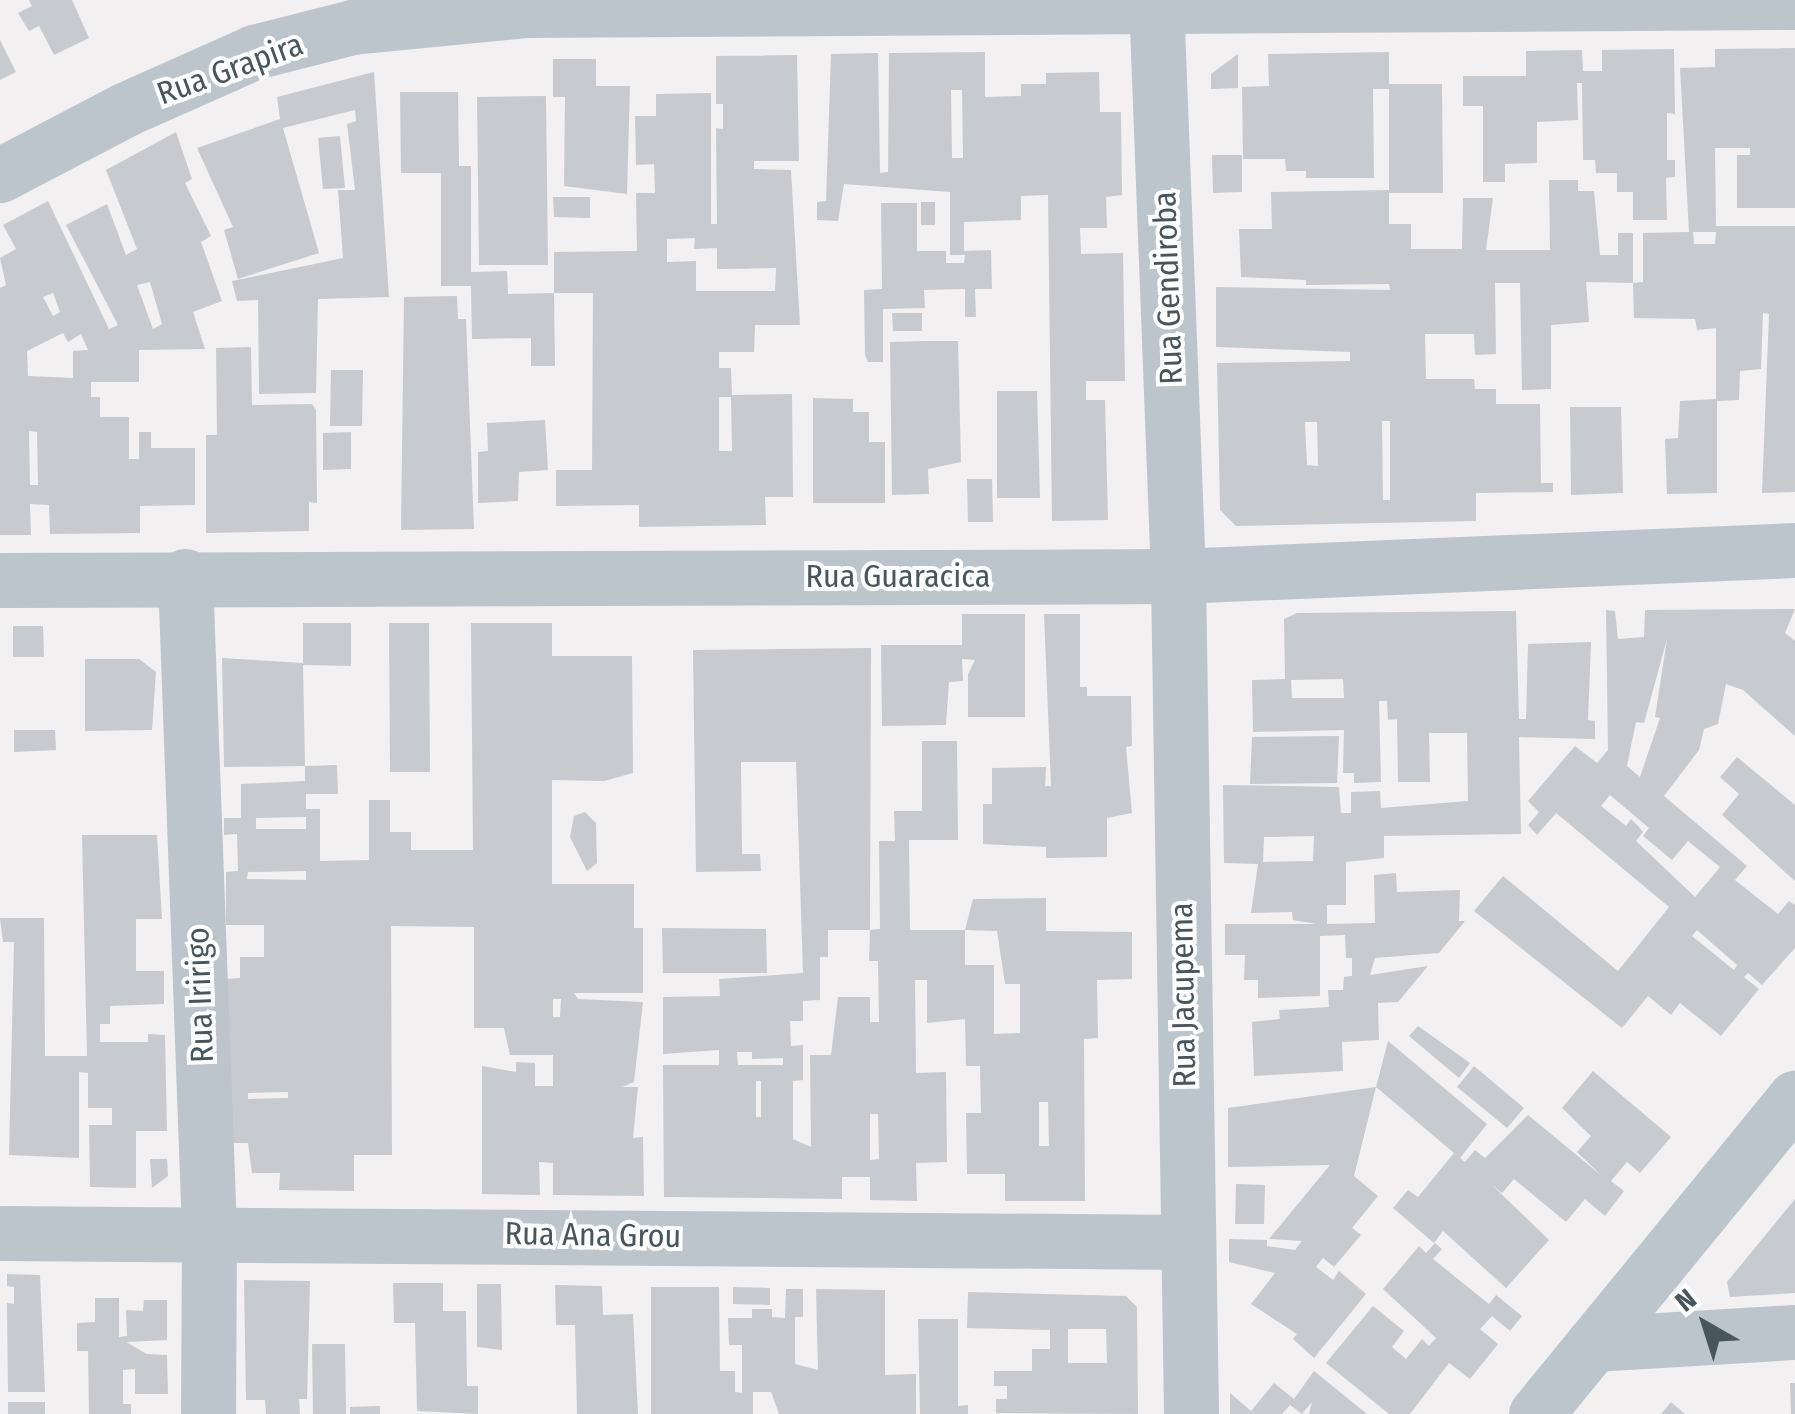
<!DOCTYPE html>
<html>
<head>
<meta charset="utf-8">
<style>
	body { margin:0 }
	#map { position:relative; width:1795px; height:1414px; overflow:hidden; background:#f2f0f0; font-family:"Fira Sans Condensed",sans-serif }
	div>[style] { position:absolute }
	.building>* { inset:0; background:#c7cbcf }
	.minor>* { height:55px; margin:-27.5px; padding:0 27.5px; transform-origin:27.5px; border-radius:27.5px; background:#bcc5cc }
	span { translate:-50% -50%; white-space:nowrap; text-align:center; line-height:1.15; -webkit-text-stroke:8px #fff; paint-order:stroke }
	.street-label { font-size:32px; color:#49555c }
	.north { position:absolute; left:1655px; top:1274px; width:100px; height:100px; -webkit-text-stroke:8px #fff; paint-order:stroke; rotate:321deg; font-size:28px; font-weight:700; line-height:40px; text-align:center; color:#49555c }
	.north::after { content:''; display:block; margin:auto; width:35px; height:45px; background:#49555c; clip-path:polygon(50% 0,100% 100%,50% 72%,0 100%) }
</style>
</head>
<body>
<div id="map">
	<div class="building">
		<div style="clip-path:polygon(29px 0,72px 0,89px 38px,54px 55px,39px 26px,29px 31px,18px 13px,32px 6px)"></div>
		<div style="clip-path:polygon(0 40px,16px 72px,0 80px)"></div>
		<div style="clip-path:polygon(evenodd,1795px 48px,1795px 208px,1737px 208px,1737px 155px,1750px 155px,1750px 148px,1715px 148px,1716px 226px,1795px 226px,1795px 492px,1762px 493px,1769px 314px,1763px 313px,1761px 369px,1740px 371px,1739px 400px,1717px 401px,1717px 493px,1667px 494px,1665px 439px,1678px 438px,1680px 401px,1716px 399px,1716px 328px,1697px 330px,1695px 319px,1634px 318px,1633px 283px,1643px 282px,1643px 233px,1689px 232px,1680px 68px,1715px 67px,1715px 49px,1795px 48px,1693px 232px,1716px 232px,1715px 244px,1694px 244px,1693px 232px)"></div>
		<div style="clip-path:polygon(1674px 49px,1675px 114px,1667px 113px,1667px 160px,1675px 160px,1675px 177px,1666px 178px,1667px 220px,1633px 220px,1633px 192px,1617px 192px,1617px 173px,1596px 173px,1595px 160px,1583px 160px,1582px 83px,1577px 83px,1578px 120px,1537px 122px,1537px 163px,1505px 164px,1505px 182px,1483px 182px,1483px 106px,1463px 106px,1463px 76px,1526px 76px,1526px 51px,1582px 50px,1583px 71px,1602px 71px,1602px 50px)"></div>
		<div style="clip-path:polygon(evenodd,985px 52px,985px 97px,1021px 96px,1021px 84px,1046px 84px,1046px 73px,1099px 72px,1100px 112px,1121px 112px,1122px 195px,1106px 197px,1107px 228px,1080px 228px,1081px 254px,1123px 253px,1125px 381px,1086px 381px,1086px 400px,1105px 400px,1108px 520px,1052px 521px,1048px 195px,1021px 196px,1021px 220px,964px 222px,964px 251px,991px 250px,992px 289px,975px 289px,976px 317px,965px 317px,965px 289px,924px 290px,925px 308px,883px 309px,883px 362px,868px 362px,865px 355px,864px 290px,882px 289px,881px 203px,917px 203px,917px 251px,946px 251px,946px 263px,964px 263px,965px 255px,950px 255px,950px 192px,844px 184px,838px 221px,817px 220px,817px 202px,826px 201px,831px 54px,878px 53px,880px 173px,888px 172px,889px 53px,985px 52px,951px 90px,962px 90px,963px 158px,952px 158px,951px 90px)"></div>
		<div style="clip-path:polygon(1389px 52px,1389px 84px,1442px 84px,1443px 193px,1389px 193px,1389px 89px,1373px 89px,1374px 178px,1306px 178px,1306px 171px,1286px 171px,1285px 159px,1243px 159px,1242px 87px,1269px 86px,1268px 54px)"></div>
		<div style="clip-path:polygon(1238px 54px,1238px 88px,1211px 89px,1211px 74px)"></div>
		<div style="clip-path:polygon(evenodd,797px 55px,799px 161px,754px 161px,754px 169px,791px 170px,800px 325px,755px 325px,754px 352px,719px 352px,719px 368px,731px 368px,732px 395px,792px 394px,793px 497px,765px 497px,766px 525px,639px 527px,639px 505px,556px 506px,556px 470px,592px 470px,593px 293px,554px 293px,555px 366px,531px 366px,531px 338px,472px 339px,471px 286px,441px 286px,441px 173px,401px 173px,400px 92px,458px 92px,459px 166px,471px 166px,471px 272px,507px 271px,508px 294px,554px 293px,554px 252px,637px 251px,636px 193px,655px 193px,654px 164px,636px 165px,635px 116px,656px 116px,656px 94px,711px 93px,711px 224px,717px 224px,716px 128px,723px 129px,723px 104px,716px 104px,716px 56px,797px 55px,695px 238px,694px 249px,717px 248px,717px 269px,776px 268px,775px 291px,696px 291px,696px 261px,667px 262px,667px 239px,695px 238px,797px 55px,719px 397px,731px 397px,732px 451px,719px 451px,719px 397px)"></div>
		<div style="clip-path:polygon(553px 59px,596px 59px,596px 86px,630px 86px,627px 194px,564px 186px,565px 97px,553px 97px)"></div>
		<div style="clip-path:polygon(374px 72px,389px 297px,318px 299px,316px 393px,259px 394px,258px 300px,237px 301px,232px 281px,343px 258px,338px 190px,355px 190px,347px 124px,356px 121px,355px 110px,283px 128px,319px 253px,238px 279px,224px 230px,233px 227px,197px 148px,280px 119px,277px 97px)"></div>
		<div style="clip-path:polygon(546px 96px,548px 265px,479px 265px,477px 97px)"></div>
		<div style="clip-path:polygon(evenodd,176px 132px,192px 179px,185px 183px,211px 236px,201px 242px,222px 301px,193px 312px,205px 349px,139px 350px,139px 382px,91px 382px,91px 397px,100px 397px,100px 417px,129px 417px,129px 459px,139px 459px,139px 432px,151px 432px,151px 448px,195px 448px,195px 505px,140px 506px,140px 533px,50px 534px,49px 505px,30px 504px,31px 535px,0 535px,0 288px,6px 285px,0 258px,16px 249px,3px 225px,48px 201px,109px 329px,118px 325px,66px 225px,107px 204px,126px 255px,137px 249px,106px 170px,176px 132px,150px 282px,162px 324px,153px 329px,137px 285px,150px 282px,176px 132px,53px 293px,60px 312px,53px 316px,43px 297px,53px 293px,176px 132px,63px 333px,68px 342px,81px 334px,88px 350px,73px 351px,73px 378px,28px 376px,27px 351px,63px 333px,176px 132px,29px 431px,37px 432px,38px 485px,30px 485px,29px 431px)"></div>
		<div style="clip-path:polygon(340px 136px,345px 188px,323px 189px,318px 138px)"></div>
		<div style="clip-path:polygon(1212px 155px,1242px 155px,1242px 192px,1213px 193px)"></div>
		<div style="clip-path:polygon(evenodd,1549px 180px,1578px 180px,1578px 191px,1594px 191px,1600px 255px,1618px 255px,1618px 233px,1633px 233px,1633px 283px,1586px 282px,1589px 322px,1551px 325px,1551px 389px,1522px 390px,1520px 283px,1495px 283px,1496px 354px,1475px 355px,1474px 334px,1425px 334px,1426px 379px,1474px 379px,1475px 389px,1496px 389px,1496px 404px,1540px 404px,1541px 483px,1553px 483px,1553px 492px,1476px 493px,1476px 521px,1236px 526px,1220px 510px,1217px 363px,1350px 361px,1350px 352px,1216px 347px,1216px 287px,1390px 290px,1389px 284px,1306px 285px,1306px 280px,1241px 277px,1239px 229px,1272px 229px,1271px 192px,1389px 190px,1389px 224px,1411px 224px,1411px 249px,1462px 249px,1463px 198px,1493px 198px,1486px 250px,1550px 250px,1549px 180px,1382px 421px,1390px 421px,1390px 500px,1383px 500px,1382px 421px,1549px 180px,1305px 422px,1317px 422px,1318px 466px,1307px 465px,1305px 422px)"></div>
		<div style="clip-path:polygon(553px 197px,590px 197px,590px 218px,554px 217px)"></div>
		<div style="clip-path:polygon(921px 202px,935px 202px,935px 225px,921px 225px)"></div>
		<div style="clip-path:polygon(457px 296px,458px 319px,466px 319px,474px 529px,401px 530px,404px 297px)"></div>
		<div style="clip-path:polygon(892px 313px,922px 313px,922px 331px,893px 331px)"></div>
		<div style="clip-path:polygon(925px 341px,958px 341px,961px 462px,928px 469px,929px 494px,892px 495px,890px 342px)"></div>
		<div style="clip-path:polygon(251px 347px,252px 405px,312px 404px,316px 410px,317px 503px,309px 502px,309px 531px,206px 533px,206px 435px,217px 435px,216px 348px)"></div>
		<div style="clip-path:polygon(331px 370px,363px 370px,362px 426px,330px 426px)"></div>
		<div style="clip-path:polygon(997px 391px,1037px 391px,1040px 498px,997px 498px)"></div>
		<div style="clip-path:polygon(813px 398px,853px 399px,853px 412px,869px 412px,869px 442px,885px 442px,885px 503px,813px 503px)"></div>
		<div style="clip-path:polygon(1570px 407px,1621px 407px,1623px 493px,1571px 495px)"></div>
		<div style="clip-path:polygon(545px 420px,548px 470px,519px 472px,518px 501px,478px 503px,478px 452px,488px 451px,487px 423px)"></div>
		<div style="clip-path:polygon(351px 432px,351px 469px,323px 470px,323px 433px)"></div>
		<div style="clip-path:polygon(967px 479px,992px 479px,993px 522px,968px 522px)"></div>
		<div style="clip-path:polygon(evenodd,1795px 609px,1785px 633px,1795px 641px,1795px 736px,1743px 690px,1726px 684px,1718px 724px,1704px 729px,1699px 750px,1664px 796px,1747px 866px,1735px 880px,1778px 914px,1789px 901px,1795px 905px,1795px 948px,1762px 985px,1748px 973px,1744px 977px,1759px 989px,1721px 1036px,1680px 1003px,1671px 1015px,1648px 996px,1622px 1028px,1474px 911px,1503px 876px,1618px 971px,1669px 907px,1556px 813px,1537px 835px,1528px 825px,1539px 812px,1528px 801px,1575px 746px,1597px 763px,1608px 750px,1606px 610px,1615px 611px,1618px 639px,1644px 637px,1645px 610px,1795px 609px,1667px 639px,1655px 717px,1660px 718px,1640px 777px,1627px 766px,1636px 722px,1644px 723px,1667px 639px,1795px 609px,1610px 795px,1649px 828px,1643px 836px,1672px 860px,1688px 841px,1720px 867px,1695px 897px,1636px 841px,1643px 832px,1639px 827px,1631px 819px,1626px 826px,1601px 806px,1610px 795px,1795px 609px,1697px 930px,1737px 965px,1734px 970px,1692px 936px,1697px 930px)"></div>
		<div style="clip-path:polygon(evenodd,1516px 611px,1519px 719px,1526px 719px,1528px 644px,1591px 642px,1588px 720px,1595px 721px,1595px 739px,1519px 737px,1521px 834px,1384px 836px,1384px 858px,1346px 862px,1346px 905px,1327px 905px,1327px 924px,1375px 923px,1374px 875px,1396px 873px,1397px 892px,1460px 890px,1459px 921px,1465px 921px,1439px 953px,1375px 958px,1370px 975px,1428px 966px,1398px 1002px,1378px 1003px,1379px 1040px,1342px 1042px,1343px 1071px,1254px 1076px,1252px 1022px,1280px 1019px,1279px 1010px,1329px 1007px,1328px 990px,1343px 990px,1344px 977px,1352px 976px,1352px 958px,1346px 958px,1345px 935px,1320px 936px,1320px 996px,1258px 998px,1258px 980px,1244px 980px,1245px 955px,1225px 955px,1225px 924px,1317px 924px,1293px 920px,1292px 912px,1251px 913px,1258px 864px,1224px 863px,1223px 785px,1339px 787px,1341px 813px,1351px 813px,1351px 792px,1380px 791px,1381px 808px,1468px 801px,1467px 733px,1429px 733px,1430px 782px,1398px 782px,1397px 719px,1388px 720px,1387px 701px,1379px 701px,1381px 782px,1354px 783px,1354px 773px,1343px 773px,1344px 730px,1253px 732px,1252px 680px,1285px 679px,1284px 619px,1297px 613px,1516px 611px,1343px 679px,1344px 698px,1292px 698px,1291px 680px,1343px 679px,1516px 611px,1314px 836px,1313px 861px,1263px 862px,1264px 837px,1314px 836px)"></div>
		<div style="clip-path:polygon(962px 614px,1025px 614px,1025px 717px,968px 717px,968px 674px,975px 660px,962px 659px,963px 681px,949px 682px,946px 725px,882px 726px,881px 645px,962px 645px)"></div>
		<div style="clip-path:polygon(1044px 614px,1080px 614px,1080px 687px,1087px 687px,1087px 696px,1131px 696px,1132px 746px,1126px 747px,1132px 813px,1107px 818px,1107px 857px,1046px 858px,1046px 847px,983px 844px,983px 804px,992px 804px,992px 768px,1046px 767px,1045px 786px,1051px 786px)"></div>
		<div style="clip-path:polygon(303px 623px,351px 623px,351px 666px,303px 665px)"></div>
		<div style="clip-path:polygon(389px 623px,429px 623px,430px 772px,390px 772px)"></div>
		<div style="clip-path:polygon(evenodd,471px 623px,552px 623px,552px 656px,632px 656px,633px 773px,604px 781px,552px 780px,552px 884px,634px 884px,634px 928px,643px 928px,643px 993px,574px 993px,578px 999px,643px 1002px,634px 1082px,622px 1087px,638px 1087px,633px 1138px,643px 1137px,644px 1196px,553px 1195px,553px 1163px,539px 1162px,540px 1195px,482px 1194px,482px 1066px,516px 1072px,516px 1062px,535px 1063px,535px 1086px,553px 1086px,553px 1055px,510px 1055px,504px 1028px,474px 1028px,474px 927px,391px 926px,392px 1155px,354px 1155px,354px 1191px,279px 1190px,280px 1173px,252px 1173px,248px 1143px,229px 1143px,226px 979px,240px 978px,240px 957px,264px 957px,264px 925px,226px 925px,226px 872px,238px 871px,237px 834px,224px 835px,224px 818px,241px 818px,241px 784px,305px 781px,305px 766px,224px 767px,222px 658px,303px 663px,305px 766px,337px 765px,338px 794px,306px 794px,306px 809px,320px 809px,320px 861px,369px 860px,369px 800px,390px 800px,390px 832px,411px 832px,411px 850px,473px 850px,471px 623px,306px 817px,306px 829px,256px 829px,256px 818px,306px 817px,471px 623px,306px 871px,306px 880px,247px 879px,248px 872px,306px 871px,471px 623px,553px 999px,561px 999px,560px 1017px,553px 1017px,553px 999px,471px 623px,288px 1092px,288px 1098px,248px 1099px,248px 1093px,288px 1092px)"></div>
		<div style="clip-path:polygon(13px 626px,43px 626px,44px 657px,13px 657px)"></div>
		<div style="clip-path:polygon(evenodd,871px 648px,870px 930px,828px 930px,828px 957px,820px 957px,820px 1000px,803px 1001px,803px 1021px,790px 1021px,791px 1046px,803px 1045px,803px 1080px,793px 1081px,793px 1139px,811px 1147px,810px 1055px,831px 1055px,838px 997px,870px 997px,870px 1022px,879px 1022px,878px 961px,869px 961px,870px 930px,880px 929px,879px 841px,895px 841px,894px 811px,922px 811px,922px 741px,957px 741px,958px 840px,909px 840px,910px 930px,965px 930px,965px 965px,994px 965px,994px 1034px,1020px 1033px,1020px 984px,1005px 984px,997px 931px,965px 930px,973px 899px,1046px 898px,1046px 931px,1132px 932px,1132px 979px,1097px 980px,1098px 1038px,1084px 1039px,1085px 1201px,1005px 1201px,1005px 1174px,967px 1174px,966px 1113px,981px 1113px,980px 1066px,966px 1066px,965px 1019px,927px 1023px,927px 980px,915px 980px,916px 1073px,946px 1072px,947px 1162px,916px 1163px,917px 1201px,870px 1200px,870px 1177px,842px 1177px,842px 1199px,664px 1197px,663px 1065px,719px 1065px,719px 1050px,663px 1054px,663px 997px,720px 996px,719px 979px,803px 973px,796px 762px,741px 762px,742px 854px,760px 854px,761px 871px,696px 872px,693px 650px,871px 648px,737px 1052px,752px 1052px,752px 1059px,783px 1058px,783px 1065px,738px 1065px,737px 1052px,871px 648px,756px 1081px,761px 1081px,761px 1117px,756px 1117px,756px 1081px,871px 648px,1039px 1102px,1048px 1102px,1049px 1146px,1039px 1146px,1039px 1102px,871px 648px,870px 1114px,878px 1114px,879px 1159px,870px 1160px,870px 1114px)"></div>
		<div style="clip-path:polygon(85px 659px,139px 659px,156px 672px,152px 730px,85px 731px)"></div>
		<div style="clip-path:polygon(14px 730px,55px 730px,56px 750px,14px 752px)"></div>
		<div style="clip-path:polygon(1339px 736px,1337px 783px,1250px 784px,1252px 737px)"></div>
		<div style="clip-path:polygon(1737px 757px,1795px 805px,1795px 881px,1722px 815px,1739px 794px,1720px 777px)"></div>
		<div style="clip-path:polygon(585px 812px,596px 823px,597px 863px,587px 871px,570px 837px,574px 816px)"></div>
		<div style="clip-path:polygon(82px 835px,157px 835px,162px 919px,136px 919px,136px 971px,164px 971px,164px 1004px,110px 1006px,110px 1024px,100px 1024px,100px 1042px,148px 1042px,148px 1034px,165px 1035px,167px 1131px,136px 1131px,136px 1188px,90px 1187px,89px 1125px,112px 1125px,112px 1108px,88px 1108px,88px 1073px,79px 1072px,79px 1158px,9px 1155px,14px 942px,3px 942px,0 918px,44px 918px,45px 1056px,87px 1056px)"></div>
		<div style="clip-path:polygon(662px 928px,766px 929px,767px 973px,663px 973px)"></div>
		<div style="clip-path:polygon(1418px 1026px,1470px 1063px,1459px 1078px,1409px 1036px)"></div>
		<div style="clip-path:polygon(1388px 1041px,1487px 1124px,1460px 1158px,1465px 1162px,1475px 1150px,1485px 1158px,1528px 1115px,1602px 1176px,1577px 1152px,1591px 1136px,1562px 1108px,1593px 1071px,1671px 1137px,1640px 1173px,1627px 1162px,1611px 1181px,1624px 1191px,1605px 1216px,1585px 1199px,1566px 1222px,1514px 1179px,1502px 1193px,1491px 1184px,1549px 1240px,1506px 1288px,1443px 1231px,1434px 1243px,1393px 1208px,1408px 1190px,1418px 1197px,1454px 1153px,1376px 1087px,1354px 1176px,1378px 1196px,1352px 1228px,1361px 1235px,1334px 1267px,1323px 1258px,1316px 1267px,1333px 1280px,1339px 1271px,1366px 1294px,1314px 1358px,1293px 1339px,1297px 1334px,1251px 1304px,1275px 1273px,1229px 1262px,1229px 1239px,1267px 1240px,1267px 1246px,1295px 1250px,1302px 1241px,1269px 1239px,1330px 1165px,1228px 1167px,1228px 1108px,1376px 1087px)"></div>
		<div style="clip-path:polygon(1474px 1066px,1524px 1108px,1507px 1128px,1457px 1087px)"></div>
		<div style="clip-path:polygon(150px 1159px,167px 1159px,168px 1176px,152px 1188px)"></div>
		<div style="clip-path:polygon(1236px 1184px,1265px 1185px,1264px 1224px,1235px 1224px)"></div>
		<div style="clip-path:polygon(1795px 1199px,1795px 1293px,1730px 1297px,1727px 1282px)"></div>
		<div style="clip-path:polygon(1435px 1243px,1442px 1249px,1433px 1259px,1489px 1304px,1496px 1295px,1522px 1316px,1510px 1331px,1492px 1316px,1480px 1329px,1498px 1344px,1470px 1379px,1449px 1363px,1410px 1414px,1389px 1414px,1326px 1363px,1373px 1306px,1404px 1331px,1392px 1347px,1406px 1359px,1422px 1339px,1429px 1346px,1436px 1338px,1383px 1289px,1419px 1246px,1426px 1253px)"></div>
		<div style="clip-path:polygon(7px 1274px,40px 1275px,45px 1392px,8px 1392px,7px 1303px,14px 1304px,14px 1287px,7px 1286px)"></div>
		<div style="clip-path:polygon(244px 1280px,310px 1281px,307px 1399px,299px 1399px,300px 1414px,266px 1414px,265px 1400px,246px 1400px)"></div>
		<div style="clip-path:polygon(393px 1283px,443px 1283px,443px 1311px,466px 1311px,467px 1386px,478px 1386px,478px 1414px,417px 1411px,415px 1323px,394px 1323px)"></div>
		<div style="clip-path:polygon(477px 1284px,501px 1284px,502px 1350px,477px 1347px)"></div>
		<div style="clip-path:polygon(555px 1285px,602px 1286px,603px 1315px,633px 1314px,638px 1414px,577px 1414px,575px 1325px,556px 1325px)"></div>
		<div style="clip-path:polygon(651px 1287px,719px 1287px,720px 1371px,735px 1371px,735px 1392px,742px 1393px,742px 1345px,729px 1345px,728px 1318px,752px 1318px,752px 1309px,772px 1309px,772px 1317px,785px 1318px,786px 1289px,803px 1289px,803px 1317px,795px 1317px,795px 1364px,818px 1370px,816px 1289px,885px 1290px,885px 1375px,916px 1374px,916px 1414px,779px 1414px,771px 1392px,753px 1392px,753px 1414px,651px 1414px)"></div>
		<div style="clip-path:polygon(733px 1287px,770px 1288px,770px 1305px,733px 1304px)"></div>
		<div style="clip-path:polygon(evenodd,968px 1292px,1126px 1296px,1137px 1307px,1138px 1414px,996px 1413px,996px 1399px,1007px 1399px,1007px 1386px,994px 1386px,994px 1371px,1032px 1371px,1032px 1349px,1050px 1349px,1050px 1330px,967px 1328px,968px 1292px,1068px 1329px,1106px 1329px,1107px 1363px,1068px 1363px,1068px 1329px)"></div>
		<div style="clip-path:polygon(95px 1298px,119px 1298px,119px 1337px,127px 1336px,126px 1310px,143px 1311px,144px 1300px,167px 1300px,167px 1340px,126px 1342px,147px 1354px,167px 1355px,168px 1394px,135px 1394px,135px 1369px,123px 1370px,123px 1404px,131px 1404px,131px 1414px,89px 1414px,88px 1351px,77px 1351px,77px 1323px,95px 1322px)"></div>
		<div style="clip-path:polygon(918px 1319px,958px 1319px,958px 1406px,968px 1405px,968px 1414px,920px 1414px)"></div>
		<div style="clip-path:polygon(312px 1344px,345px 1344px,346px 1414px,313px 1414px)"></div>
		<div style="clip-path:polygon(1314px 1371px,1367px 1414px,1309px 1414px,1312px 1402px,1302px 1414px,1290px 1405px,1282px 1414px,1230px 1414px,1230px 1393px,1251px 1411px,1274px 1383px,1294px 1399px)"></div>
		<div style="clip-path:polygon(1790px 1383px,1795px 1383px,1795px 1414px,1791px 1414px)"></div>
		<div style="clip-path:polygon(8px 1402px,45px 1402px,45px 1414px,8px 1414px)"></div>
		<div style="clip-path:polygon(1671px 1402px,1685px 1414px,1661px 1414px)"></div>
		<div style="clip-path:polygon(380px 1406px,380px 1414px,350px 1414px,350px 1407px)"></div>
	</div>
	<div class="minor">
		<div style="left:1156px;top:0;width:576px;rotate:87.81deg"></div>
		<div style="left:1178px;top:576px;width:838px;rotate:89.11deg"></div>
		<div style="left:0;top:175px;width:142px;rotate:-27.6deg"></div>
		<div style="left:126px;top:109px;width:140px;rotate:-24deg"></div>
		<div style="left:254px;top:52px;width:101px;rotate:-14.3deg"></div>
		<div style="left:352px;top:27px;width:173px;rotate:-5.6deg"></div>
		<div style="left:524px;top:10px;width:1271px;rotate:-0.36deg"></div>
		<div style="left:185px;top:576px;width:655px;rotate:87.9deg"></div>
		<div style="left:209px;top:1231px;width:183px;rotate:90.3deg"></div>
		<div style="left:0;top:580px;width:1178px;rotate:-0.19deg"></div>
		<div style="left:1178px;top:576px;width:618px;rotate:-2.41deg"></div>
		<div style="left:0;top:1233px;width:1186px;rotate:0.43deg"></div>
		<div style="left:1593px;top:1344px;width:202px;rotate:-3.4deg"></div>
		<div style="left:1536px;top:1414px;width:409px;rotate:-50.7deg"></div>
	</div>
	<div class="street-label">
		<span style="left:230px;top:69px;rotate:-20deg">Rua Grapira</span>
		<span style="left:1168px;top:288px;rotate:-92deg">Rua Gendiroba</span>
		<span style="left:898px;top:576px">Rua Guaracica</span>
		<span style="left:200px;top:995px;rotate:-92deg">Rua Iririgo</span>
		<span style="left:1183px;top:995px;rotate:-91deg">Rua Jacupema</span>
		<span style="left:593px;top:1235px;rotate:1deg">Rua Ana Grou</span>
	</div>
	<div class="north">N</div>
</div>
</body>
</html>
